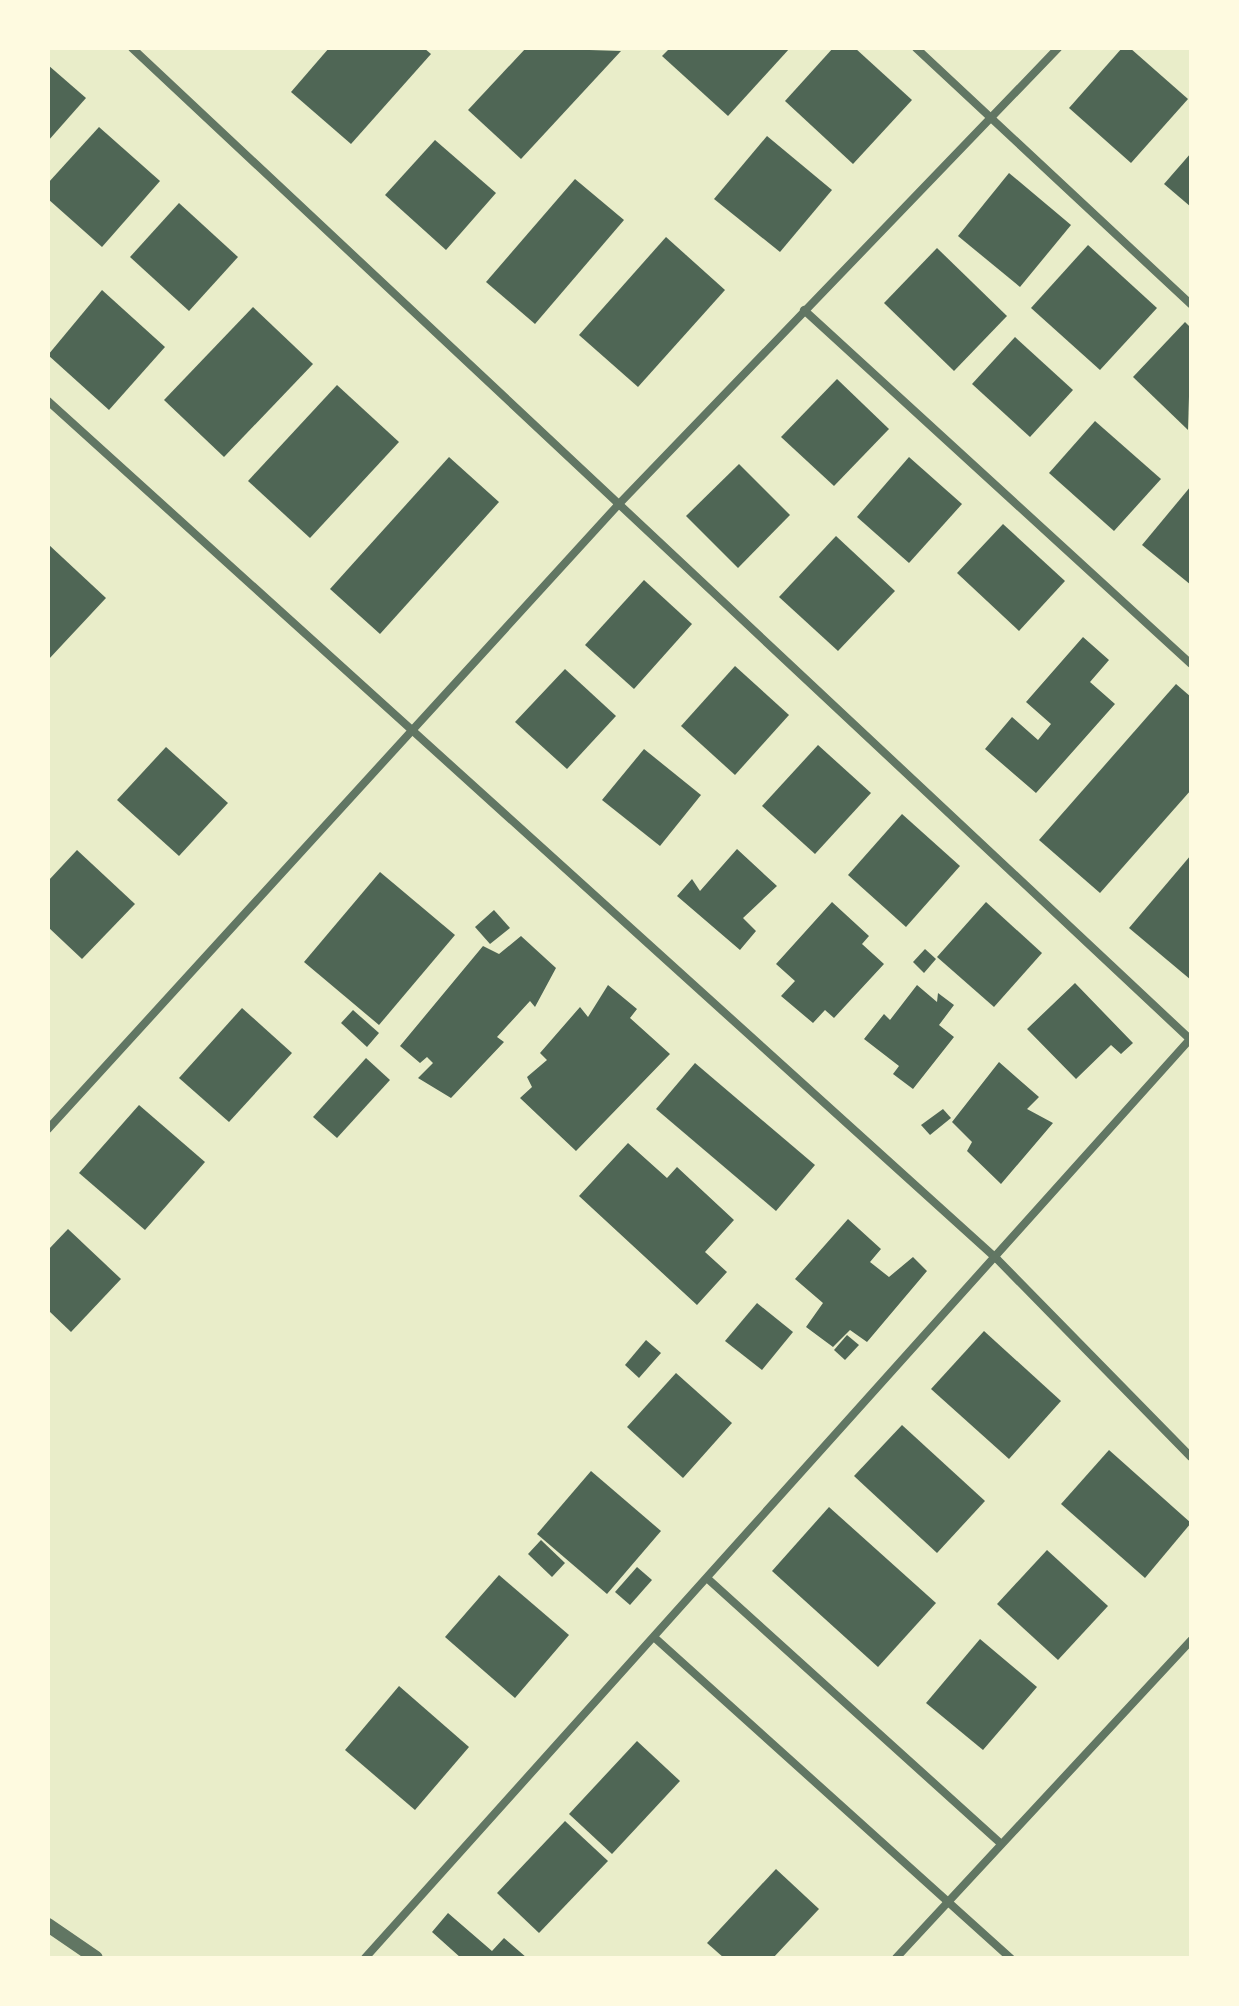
<!DOCTYPE html>
<html>
<head>
<meta charset="utf-8">
<style>
	body { margin:0 }
	#map { position:relative; width:1239px; height:2006px; overflow:hidden; background:#e9edc9; font-family:"Alegreya Sans",sans-serif }
	div>[style] { position:absolute }
	.building>* { inset:0; background:#4f6655 }
	.minor>* { height:8px; margin:-4px; padding:0 4px; transform-origin:4px; border-radius:4px; background:#617663 }
	.tertiary>* { height:14px; margin:-7px; padding:0 7px; transform-origin:7px; border-radius:7px; background:#617663 }
	span { translate:-50% -50%; white-space:nowrap; text-align:center; line-height:1.15; -webkit-text-stroke:8px #fefae0; paint-order:stroke }
	.frame { position:absolute; inset:0; border:50px solid #fefae0; pointer-events:none }
</style>
</head>
<body>
<div id="map">
	<div class="building">
		<div style="clip-path:polygon(329px 48px,424px 48px,431px 54px,351px 144px,291px 92px)"></div>
		<div style="clip-path:polygon(526px 48px,621px 51px,521px 159px,468px 110px)"></div>
		<div style="clip-path:polygon(670px 48px,790px 48px,728px 116px,662px 56px)"></div>
		<div style="clip-path:polygon(833px 48px,855px 48px,912px 100px,853px 164px,785px 101px)"></div>
		<div style="clip-path:polygon(1122px 48px,1130px 48px,1188px 99px,1131px 163px,1069px 108px)"></div>
		<div style="clip-path:polygon(48px 65px,86px 98px,48px 141px)"></div>
		<div style="clip-path:polygon(99px 127px,160px 181px,102px 247px,48px 199px,48px 183px)"></div>
		<div style="clip-path:polygon(767px 136px,832px 190px,780px 252px,714px 199px)"></div>
		<div style="clip-path:polygon(435px 140px,496px 193px,446px 250px,385px 195px)"></div>
		<div style="clip-path:polygon(1191px 153px,1191px 207px,1164px 184px)"></div>
		<div style="clip-path:polygon(1009px 173px,1071px 225px,1020px 287px,958px 236px)"></div>
		<div style="clip-path:polygon(575px 179px,624px 220px,535px 324px,486px 282px)"></div>
		<div style="clip-path:polygon(179px 203px,238px 257px,189px 311px,130px 257px)"></div>
		<div style="clip-path:polygon(666px 237px,725px 290px,638px 387px,579px 335px)"></div>
		<div style="clip-path:polygon(1088px 245px,1157px 308px,1100px 370px,1031px 308px)"></div>
		<div style="clip-path:polygon(937px 248px,1007px 316px,954px 371px,884px 303px)"></div>
		<div style="clip-path:polygon(102px 290px,165px 347px,109px 410px,48px 355px)"></div>
		<div style="clip-path:polygon(253px 307px,313px 364px,224px 457px,164px 400px)"></div>
		<div style="clip-path:polygon(1185px 322px,1191px 328px,1188px 430px,1133px 377px)"></div>
		<div style="clip-path:polygon(1015px 337px,1073px 390px,1030px 437px,972px 384px)"></div>
		<div style="clip-path:polygon(837px 379px,889px 429px,834px 486px,781px 437px)"></div>
		<div style="clip-path:polygon(337px 385px,399px 442px,310px 538px,248px 481px)"></div>
		<div style="clip-path:polygon(1095px 421px,1161px 479px,1114px 531px,1049px 473px)"></div>
		<div style="clip-path:polygon(449px 457px,499px 502px,380px 634px,330px 589px)"></div>
		<div style="clip-path:polygon(909px 457px,962px 504px,909px 563px,857px 517px)"></div>
		<div style="clip-path:polygon(739px 464px,790px 515px,738px 568px,686px 516px)"></div>
		<div style="clip-path:polygon(1191px 486px,1191px 585px,1142px 545px)"></div>
		<div style="clip-path:polygon(1003px 524px,1065px 581px,1019px 631px,957px 573px)"></div>
		<div style="clip-path:polygon(836px 536px,895px 591px,838px 651px,779px 597px)"></div>
		<div style="clip-path:polygon(48px 544px,106px 598px,48px 660px)"></div>
		<div style="clip-path:polygon(644px 580px,692px 624px,634px 689px,585px 645px)"></div>
		<div style="clip-path:polygon(1083px 637px,1109px 660px,1090px 682px,1115px 704px,1036px 793px,985px 749px,1012px 717px,1038px 740px,1051px 724px,1026px 702px)"></div>
		<div style="clip-path:polygon(735px 666px,789px 715px,735px 775px,681px 726px)"></div>
		<div style="clip-path:polygon(565px 669px,616px 716px,567px 769px,515px 722px)"></div>
		<div style="clip-path:polygon(1176px 684px,1191px 697px,1191px 790px,1100px 893px,1039px 840px)"></div>
		<div style="clip-path:polygon(818px 745px,871px 793px,815px 854px,762px 806px)"></div>
		<div style="clip-path:polygon(166px 747px,228px 803px,179px 856px,117px 800px)"></div>
		<div style="clip-path:polygon(644px 749px,701px 795px,660px 846px,602px 800px)"></div>
		<div style="clip-path:polygon(902px 814px,960px 866px,906px 927px,848px 875px)"></div>
		<div style="clip-path:polygon(737px 849px,777px 886px,743px 918px,756px 931px,740px 950px,677px 896px,692px 879px,700px 891px)"></div>
		<div style="clip-path:polygon(77px 850px,135px 904px,82px 959px,48px 927px,48px 881px)"></div>
		<div style="clip-path:polygon(1191px 855px,1191px 980px,1129px 928px)"></div>
		<div style="clip-path:polygon(380px 872px,455px 935px,379px 1025px,304px 962px)"></div>
		<div style="clip-path:polygon(832px 902px,869px 936px,862px 944px,884px 964px,834px 1018px,825px 1010px,813px 1023px,781px 996px,795px 981px,776px 964px)"></div>
		<div style="clip-path:polygon(986px 902px,1042px 953px,994px 1007px,937px 957px)"></div>
		<div style="clip-path:polygon(494px 910px,510px 928px,490px 944px,475px 927px)"></div>
		<div style="clip-path:polygon(521px 936px,556px 968px,535px 1007px,530px 1001px,497px 1037px,504px 1042px,451px 1098px,418px 1078px,433px 1063px,427px 1057px,420px 1063px,400px 1046px,483px 946px,499px 954px)"></div>
		<div style="clip-path:polygon(925px 949px,936px 959px,924px 973px,913px 962px)"></div>
		<div style="clip-path:polygon(1075px 983px,1133px 1043px,1121px 1054px,1111px 1045px,1076px 1079px,1027px 1029px)"></div>
		<div style="clip-path:polygon(608px 985px,637px 1009px,630px 1018px,670px 1054px,576px 1151px,520px 1098px,532px 1087px,527px 1077px,547px 1060px,540px 1053px,580px 1007px,588px 1017px)"></div>
		<div style="clip-path:polygon(917px 985px,937px 1002px,938px 993px,954px 1005px,939px 1025px,954px 1037px,913px 1089px,893px 1074px,899px 1066px,864px 1039px,884px 1014px,890px 1020px)"></div>
		<div style="clip-path:polygon(242px 1008px,292px 1053px,229px 1122px,179px 1078px)"></div>
		<div style="clip-path:polygon(353px 1010px,379px 1033px,367px 1047px,341px 1023px)"></div>
		<div style="clip-path:polygon(366px 1058px,390px 1080px,337px 1138px,313px 1117px)"></div>
		<div style="clip-path:polygon(999px 1062px,1039px 1097px,1027px 1109px,1053px 1123px,1001px 1184px,967px 1151px,972px 1142px,952px 1122px)"></div>
		<div style="clip-path:polygon(695px 1063px,815px 1165px,776px 1211px,656px 1109px)"></div>
		<div style="clip-path:polygon(139px 1105px,205px 1162px,145px 1230px,79px 1173px)"></div>
		<div style="clip-path:polygon(943px 1109px,951px 1118px,930px 1135px,921px 1125px)"></div>
		<div style="clip-path:polygon(628px 1143px,667px 1178px,677px 1167px,734px 1220px,705px 1252px,727px 1272px,697px 1305px,579px 1196px)"></div>
		<div style="clip-path:polygon(848px 1219px,881px 1249px,870px 1262px,889px 1277px,913px 1257px,927px 1271px,867px 1342px,850px 1330px,833px 1347px,806px 1327px,823px 1303px,795px 1279px)"></div>
		<div style="clip-path:polygon(68px 1229px,121px 1279px,71px 1332px,48px 1310px,48px 1250px)"></div>
		<div style="clip-path:polygon(757px 1303px,793px 1332px,762px 1370px,725px 1341px)"></div>
		<div style="clip-path:polygon(984px 1331px,1061px 1401px,1009px 1459px,931px 1389px)"></div>
		<div style="clip-path:polygon(847px 1335px,859px 1345px,845px 1360px,834px 1350px)"></div>
		<div style="clip-path:polygon(646px 1340px,661px 1353px,639px 1378px,625px 1365px)"></div>
		<div style="clip-path:polygon(676px 1373px,732px 1423px,683px 1478px,627px 1427px)"></div>
		<div style="clip-path:polygon(902px 1425px,985px 1501px,937px 1553px,854px 1476px)"></div>
		<div style="clip-path:polygon(1109px 1450px,1191px 1523px,1145px 1578px,1061px 1504px)"></div>
		<div style="clip-path:polygon(591px 1471px,661px 1531px,607px 1594px,537px 1534px)"></div>
		<div style="clip-path:polygon(829px 1507px,936px 1603px,878px 1667px,772px 1571px)"></div>
		<div style="clip-path:polygon(541px 1540px,565px 1563px,552px 1577px,528px 1554px)"></div>
		<div style="clip-path:polygon(1047px 1550px,1108px 1606px,1058px 1660px,997px 1604px)"></div>
		<div style="clip-path:polygon(637px 1567px,652px 1580px,630px 1605px,615px 1592px)"></div>
		<div style="clip-path:polygon(499px 1575px,569px 1635px,515px 1698px,445px 1637px)"></div>
		<div style="clip-path:polygon(980px 1639px,1037px 1687px,983px 1750px,926px 1703px)"></div>
		<div style="clip-path:polygon(399px 1686px,469px 1747px,415px 1810px,345px 1750px)"></div>
		<div style="clip-path:polygon(637px 1741px,680px 1781px,612px 1854px,569px 1814px)"></div>
		<div style="clip-path:polygon(565px 1821px,608px 1861px,539px 1933px,497px 1893px)"></div>
		<div style="clip-path:polygon(776px 1869px,819px 1909px,773px 1958px,724px 1958px,707px 1943px)"></div>
		<div style="clip-path:polygon(448px 1913px,492px 1951px,504px 1938px,527px 1958px,461px 1958px,432px 1932px)"></div>
	</div>
	<div class="minor">
		<div style="left:132px;top:48px;width:1451px;rotate:43.13deg"></div>
		<div style="left:916px;top:48px;width:376px;rotate:43deg"></div>
		<div style="left:804px;top:310px;width:524px;rotate:42.45deg"></div>
		<div style="left:48px;top:401px;width:1279px;rotate:42.12deg"></div>
		<div style="left:997px;top:1259px;width:277px;rotate:45.6deg"></div>
		<div style="left:48px;top:1129px;width:844px;rotate:-47.59deg"></div>
		<div style="left:617px;top:506px;width:636px;rotate:-46.08deg"></div>
		<div style="left:708px;top:1579px;width:394px;rotate:42.1deg"></div>
		<div style="left:655px;top:1638px;width:479px;rotate:42deg"></div>
		<div style="left:365px;top:1958px;width:1236px;rotate:-48.08deg"></div>
		<div style="left:896px;top:1958px;width:434px;rotate:-47.1deg"></div>
	</div>
	<div class="tertiary">
		<div style="left:48px;top:1925px;width:58px;rotate:34.5deg"></div>
	</div>
	<div class="frame"></div>
</div>
</body>
</html>
